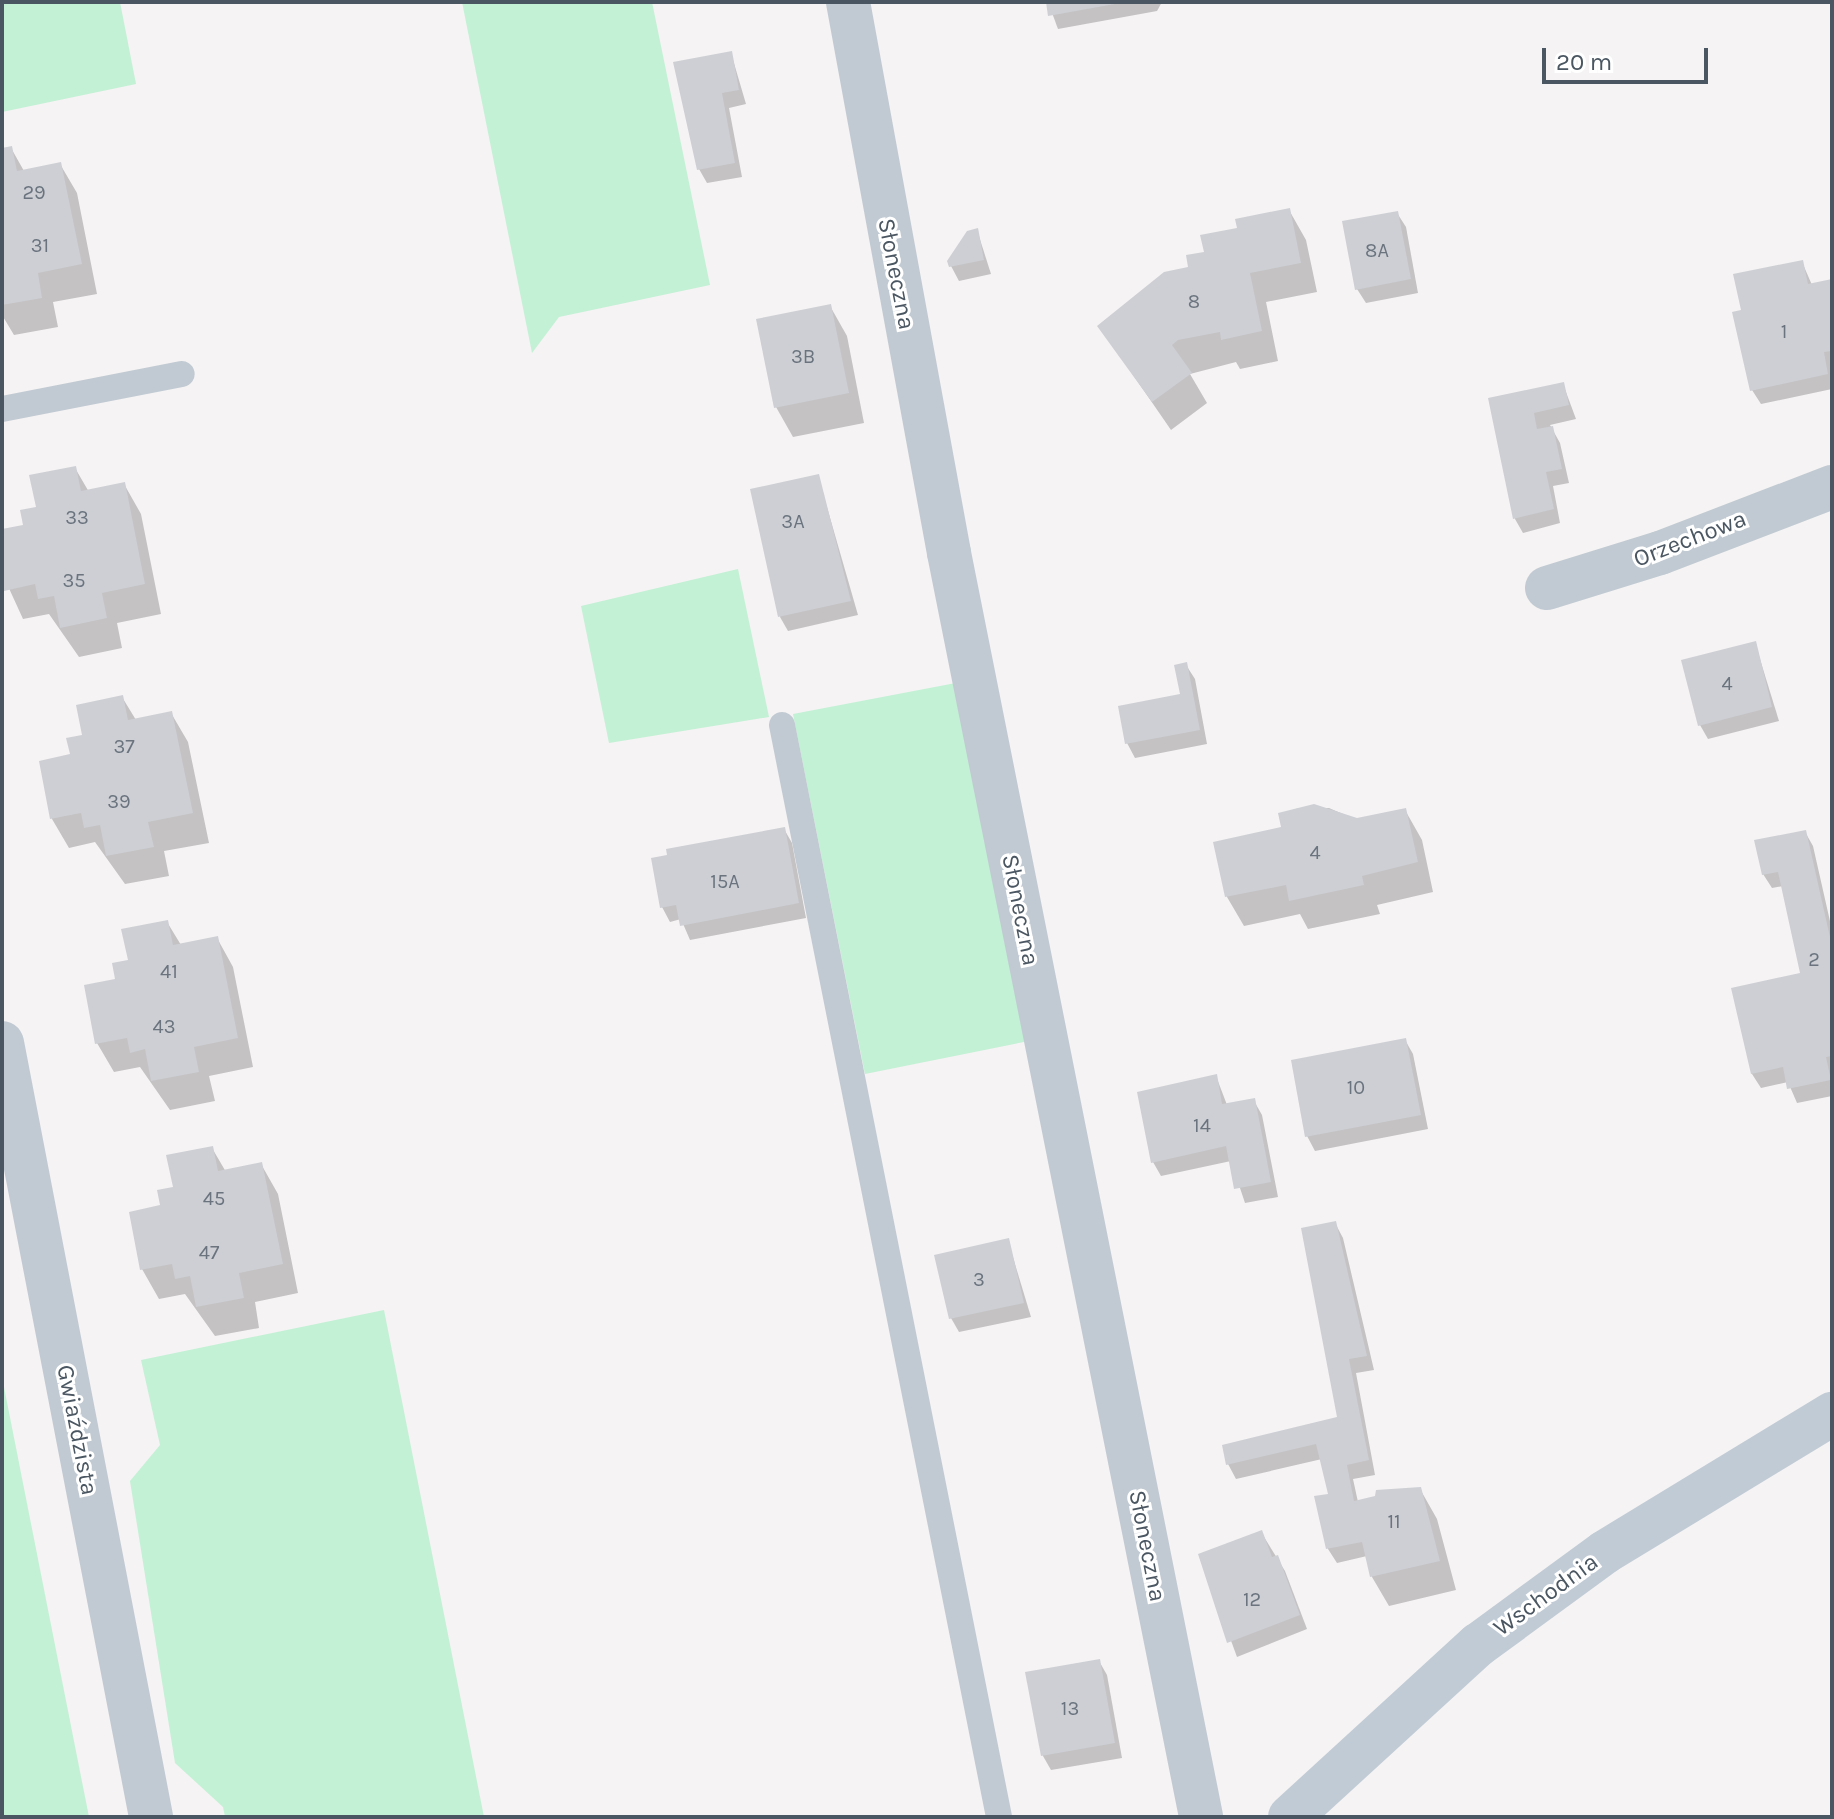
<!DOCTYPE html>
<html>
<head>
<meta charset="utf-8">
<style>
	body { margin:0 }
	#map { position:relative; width:1834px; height:1819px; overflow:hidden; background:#f5f3f3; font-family:Karla,sans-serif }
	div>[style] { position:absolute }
	.green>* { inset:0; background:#c3f1d5 }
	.shadow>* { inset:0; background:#0003 }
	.building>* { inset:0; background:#cdcfd5 }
	.lane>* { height:26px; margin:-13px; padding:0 13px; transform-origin:13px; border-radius:13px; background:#c1cad2 }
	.street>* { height:44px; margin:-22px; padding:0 22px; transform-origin:22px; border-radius:22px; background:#c1cad2 }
	.secondary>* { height:44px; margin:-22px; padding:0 22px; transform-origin:22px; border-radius:22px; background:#c1cbd6 }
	span { translate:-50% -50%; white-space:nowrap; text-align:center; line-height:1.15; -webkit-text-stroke:6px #fff; paint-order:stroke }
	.number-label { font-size:20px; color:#6b747e }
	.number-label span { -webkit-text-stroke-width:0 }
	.street-label { font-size:24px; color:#4a5661 }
	.frame { position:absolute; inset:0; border:4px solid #4a5661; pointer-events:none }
	.scale { position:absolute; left:1542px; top:48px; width:166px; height:36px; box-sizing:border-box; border:4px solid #4a5661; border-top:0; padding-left:10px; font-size:24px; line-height:28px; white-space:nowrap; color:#4a5661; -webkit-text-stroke:6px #fff; paint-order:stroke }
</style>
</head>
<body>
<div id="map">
	<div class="green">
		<div style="clip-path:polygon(2px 2px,120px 2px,136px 84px,2px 112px)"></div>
		<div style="clip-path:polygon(462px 2px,652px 2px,710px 285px,559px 317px,532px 353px)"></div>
		<div style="clip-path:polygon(738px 569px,769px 717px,609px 743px,581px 606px)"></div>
		<div style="clip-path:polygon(961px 682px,1034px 1040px,865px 1074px,793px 714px)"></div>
		<div style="clip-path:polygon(384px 1310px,484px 1817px,225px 1817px,223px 1807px,175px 1763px,130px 1481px,160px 1445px,141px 1360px)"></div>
		<div style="clip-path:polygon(2px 1377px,89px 1817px,2px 1817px)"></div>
	</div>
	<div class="shadow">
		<div style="clip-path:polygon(1048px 2px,1162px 2px,1157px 11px,1058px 29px)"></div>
		<div style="clip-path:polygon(731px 53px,746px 104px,729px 108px,742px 177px,707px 183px,699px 169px)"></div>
		<div style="clip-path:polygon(11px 148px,24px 171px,60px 164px,77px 193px,97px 294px,53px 302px,58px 327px,14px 335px,2px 315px,2px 150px)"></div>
		<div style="clip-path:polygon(1289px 210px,1306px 240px,1317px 292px,1266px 302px,1278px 361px,1240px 369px,1236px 362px,1190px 374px,1207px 403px,1171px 430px,1100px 327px,1191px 269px,1239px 230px)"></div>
		<div style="clip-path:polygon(1397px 213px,1406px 227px,1418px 293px,1366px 303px,1357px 289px)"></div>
		<div style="clip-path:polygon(977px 230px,991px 274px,959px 281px,951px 266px)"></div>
		<div style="clip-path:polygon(1802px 262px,1812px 285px,1832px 281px,1832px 389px,1761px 404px,1752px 390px,1744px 312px)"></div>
		<div style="clip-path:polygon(830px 306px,847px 336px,864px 423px,793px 437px,776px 407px)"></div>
		<div style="clip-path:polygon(1563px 384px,1576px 419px,1550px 425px,1560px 443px,1569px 483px,1553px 486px,1560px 523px,1523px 533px,1515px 519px,1490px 399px)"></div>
		<div style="clip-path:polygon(75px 468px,89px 492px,124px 484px,141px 514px,161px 614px,117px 623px,122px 648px,79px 657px,49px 614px,23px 619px,2px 573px,2px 531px,26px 526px)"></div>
		<div style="clip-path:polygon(818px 476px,858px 615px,788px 631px,780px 617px)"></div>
		<div style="clip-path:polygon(1755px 643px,1779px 721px,1708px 739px,1700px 725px)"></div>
		<div style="clip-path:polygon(1186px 665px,1195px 679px,1207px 744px,1135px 758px,1127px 743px,1182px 695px)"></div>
		<div style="clip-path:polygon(122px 697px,136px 720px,171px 713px,188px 742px,209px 843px,164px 851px,169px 876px,125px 884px,95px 842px,69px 848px,52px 819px,41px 762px,72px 755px)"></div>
		<div style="clip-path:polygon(1299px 808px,1329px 808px,1357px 820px,1405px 810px,1422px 840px,1433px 892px,1377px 905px,1380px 914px,1308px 929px,1300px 914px,1244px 926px,1227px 897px,1215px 844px,1283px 829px,1280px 814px)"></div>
		<div style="clip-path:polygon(784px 829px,792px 843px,806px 918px,690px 940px,681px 919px,670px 922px,662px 907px)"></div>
		<div style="clip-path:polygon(1805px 832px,1813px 846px,1832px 930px,1832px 1096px,1797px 1103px,1788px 1082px,1761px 1088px,1752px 1074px,1733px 990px,1802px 974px,1783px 886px,1772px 888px,1763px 874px)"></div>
		<div style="clip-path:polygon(167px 922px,181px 945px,217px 938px,233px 967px,253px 1067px,209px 1076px,215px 1101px,170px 1110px,140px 1067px,114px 1072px,97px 1043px,118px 980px)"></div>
		<div style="clip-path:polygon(1405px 1040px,1413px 1054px,1428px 1129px,1315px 1151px,1307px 1136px)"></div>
		<div style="clip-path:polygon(1216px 1076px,1227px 1105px,1254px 1101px,1262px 1115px,1278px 1197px,1245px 1203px,1231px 1161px,1161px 1176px,1153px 1162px)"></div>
		<div style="clip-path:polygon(212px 1148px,226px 1172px,261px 1164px,278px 1194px,298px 1293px,255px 1302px,259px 1328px,215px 1336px,185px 1294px,159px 1299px,142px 1269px,162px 1207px)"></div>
		<div style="clip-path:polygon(1335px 1223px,1343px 1238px,1374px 1370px,1356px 1373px,1375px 1475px,1353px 1479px,1358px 1502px,1420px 1489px,1437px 1519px,1456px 1590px,1389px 1606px,1372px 1577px,1367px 1556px,1337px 1563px,1328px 1549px,1316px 1498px,1331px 1496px,1322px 1459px,1236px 1479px,1228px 1464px,1339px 1419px)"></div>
		<div style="clip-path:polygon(1008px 1241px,1031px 1317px,959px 1332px,951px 1318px)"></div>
		<div style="clip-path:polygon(1261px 1532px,1285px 1571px,1307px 1629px,1237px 1657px,1200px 1556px)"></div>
		<div style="clip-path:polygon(1099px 1661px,1107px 1675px,1122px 1758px,1051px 1770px,1043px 1756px,1028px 1674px)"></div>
	</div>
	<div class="building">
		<div style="clip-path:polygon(1046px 2px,1115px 2px,1115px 4px,1048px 16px)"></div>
		<div style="clip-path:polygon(732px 51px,739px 90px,722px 93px,735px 163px,697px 170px,673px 62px)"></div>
		<div style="clip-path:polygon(12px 146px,17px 171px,61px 162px,82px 264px,38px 273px,42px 298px,2px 305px,2px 148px)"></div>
		<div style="clip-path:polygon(1290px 208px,1301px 263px,1250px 273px,1262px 331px,1221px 340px,1220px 332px,1178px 340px,1172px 345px,1192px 373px,1152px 402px,1097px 326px,1164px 272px,1188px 267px,1186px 255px,1204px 252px,1200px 235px,1237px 228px,1235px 219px)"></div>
		<div style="clip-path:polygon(1398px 211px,1411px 279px,1355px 290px,1342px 221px)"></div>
		<div style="clip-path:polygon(978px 228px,984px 260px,949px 267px,947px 261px,967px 231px)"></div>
		<div style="clip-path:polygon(1803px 260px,1808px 284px,1832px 279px,1832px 351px,1824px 352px,1828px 374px,1750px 391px,1732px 312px,1741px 310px,1733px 274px)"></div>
		<div style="clip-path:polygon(831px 304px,849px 393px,774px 408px,756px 319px)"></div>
		<div style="clip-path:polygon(1564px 382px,1569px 405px,1534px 413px,1537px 429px,1553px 426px,1562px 469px,1546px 472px,1554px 509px,1513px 519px,1488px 398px)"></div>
		<div style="clip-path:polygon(76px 466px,81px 491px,125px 482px,145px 584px,102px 593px,107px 618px,60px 628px,54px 596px,38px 599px,35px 584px,4px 591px,2px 529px,23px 525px,20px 510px,36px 507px,29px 475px)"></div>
		<div style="clip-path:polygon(819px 474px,851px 601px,778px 617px,750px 489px)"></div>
		<div style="clip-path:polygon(1756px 641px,1772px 707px,1698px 726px,1681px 660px)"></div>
		<div style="clip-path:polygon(1187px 662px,1200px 730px,1125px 744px,1118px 706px,1180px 694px,1174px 665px)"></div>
		<div style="clip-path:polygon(123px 695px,128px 720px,172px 711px,193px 813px,148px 822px,154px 847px,106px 856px,100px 825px,84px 828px,81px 813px,50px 819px,39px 761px,70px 754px,66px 738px,82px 735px,76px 705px)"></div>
		<div style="clip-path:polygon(1314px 804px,1357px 818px,1406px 808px,1418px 862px,1362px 876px,1364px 885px,1289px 901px,1286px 885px,1225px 897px,1213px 842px,1281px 827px,1278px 813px)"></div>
		<div style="clip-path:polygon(785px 827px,799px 903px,680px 926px,676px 905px,660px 908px,651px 858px,667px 855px,666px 849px)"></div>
		<div style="clip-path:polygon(1806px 830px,1832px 946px,1832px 1056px,1826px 1057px,1831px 1080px,1787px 1089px,1783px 1067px,1751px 1074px,1731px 988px,1800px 973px,1778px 872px,1762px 875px,1754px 840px)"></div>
		<div style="clip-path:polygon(168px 920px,173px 945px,218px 936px,238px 1038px,194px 1047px,199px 1072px,151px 1081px,145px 1049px,130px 1053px,127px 1038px,95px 1044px,84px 985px,115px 979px,112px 963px,128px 960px,121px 929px)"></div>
		<div style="clip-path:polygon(1406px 1038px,1421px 1115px,1305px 1137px,1291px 1060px)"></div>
		<div style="clip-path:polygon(1217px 1074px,1222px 1104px,1255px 1098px,1271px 1182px,1234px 1189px,1226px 1146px,1151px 1163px,1137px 1092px)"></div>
		<div style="clip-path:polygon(213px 1146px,218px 1171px,262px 1162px,283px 1264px,239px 1273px,244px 1298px,196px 1307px,190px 1276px,175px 1279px,172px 1264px,140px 1270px,129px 1212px,160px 1205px,157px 1190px,173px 1187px,166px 1155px)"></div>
		<div style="clip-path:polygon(1336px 1221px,1367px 1356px,1349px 1359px,1369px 1460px,1347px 1465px,1354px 1501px,1375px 1496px,1376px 1490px,1421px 1487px,1440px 1561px,1370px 1577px,1362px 1542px,1326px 1549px,1314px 1496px,1328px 1494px,1316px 1444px,1226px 1465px,1222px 1445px,1337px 1417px,1301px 1228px)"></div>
		<div style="clip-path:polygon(1009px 1238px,1024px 1303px,949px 1319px,934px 1255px)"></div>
		<div style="clip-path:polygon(1262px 1530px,1272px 1557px,1278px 1555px,1300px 1615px,1227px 1643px,1198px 1554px)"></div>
		<div style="clip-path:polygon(1100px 1659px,1115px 1743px,1041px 1756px,1025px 1672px)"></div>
	</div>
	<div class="lane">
		<div style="left:2px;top:409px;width:183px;rotate:-11deg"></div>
		<div style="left:782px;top:725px;width:1113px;rotate:78.76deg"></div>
	</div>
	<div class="street">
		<div style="left:848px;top:2px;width:560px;rotate:79.61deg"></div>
		<div style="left:949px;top:553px;width:1289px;rotate:78.72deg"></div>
		<div style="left:1547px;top:588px;width:118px;rotate:-17.2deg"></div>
		<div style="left:1660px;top:553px;width:184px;rotate:-21deg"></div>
		<div style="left:2px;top:1043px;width:788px;rotate:79.1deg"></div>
	</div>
	<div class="secondary">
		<div style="left:1290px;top:1817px;width:255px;rotate:-42.5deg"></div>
		<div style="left:1478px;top:1645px;width:157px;rotate:-36.2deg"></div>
		<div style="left:1605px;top:1552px;width:266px;rotate:-31.3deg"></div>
	</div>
	<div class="number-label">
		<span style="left:34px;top:192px">29</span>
		<span style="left:40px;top:245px">31</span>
		<span style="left:1377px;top:250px">8A</span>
		<span style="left:1194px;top:301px">8</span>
		<span style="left:1784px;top:331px">1</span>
		<span style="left:803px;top:356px">3B</span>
		<span style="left:77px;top:517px">33</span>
		<span style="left:793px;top:521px">3A</span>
		<span style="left:74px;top:580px">35</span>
		<span style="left:1727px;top:683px">4</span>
		<span style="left:124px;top:746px">37</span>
		<span style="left:119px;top:801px">39</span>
		<span style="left:1315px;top:852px">4</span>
		<span style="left:725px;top:881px">15A</span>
		<span style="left:1814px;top:959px">2</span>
		<span style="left:169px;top:971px">41</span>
		<span style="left:164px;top:1026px">43</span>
		<span style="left:1356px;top:1087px">10</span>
		<span style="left:1202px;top:1125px">14</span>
		<span style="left:214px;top:1198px">45</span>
		<span style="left:209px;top:1252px">47</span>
		<span style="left:979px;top:1279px">3</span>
		<span style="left:1394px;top:1521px">11</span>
		<span style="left:1252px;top:1599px">12</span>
		<span style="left:1070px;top:1708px">13</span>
	</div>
	<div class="street-label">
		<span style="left:896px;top:274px;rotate:79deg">Słoneczna</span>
		<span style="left:1690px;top:539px;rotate:-21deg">Orzechowa</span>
		<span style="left:1020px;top:910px;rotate:79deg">Słoneczna</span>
		<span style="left:77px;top:1430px;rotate:79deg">Gwiaździsta</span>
		<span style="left:1147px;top:1546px;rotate:79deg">Słoneczna</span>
		<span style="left:1546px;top:1595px;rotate:-36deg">Wschodnia</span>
	</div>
	<div class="frame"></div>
	<div class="scale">20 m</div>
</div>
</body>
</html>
